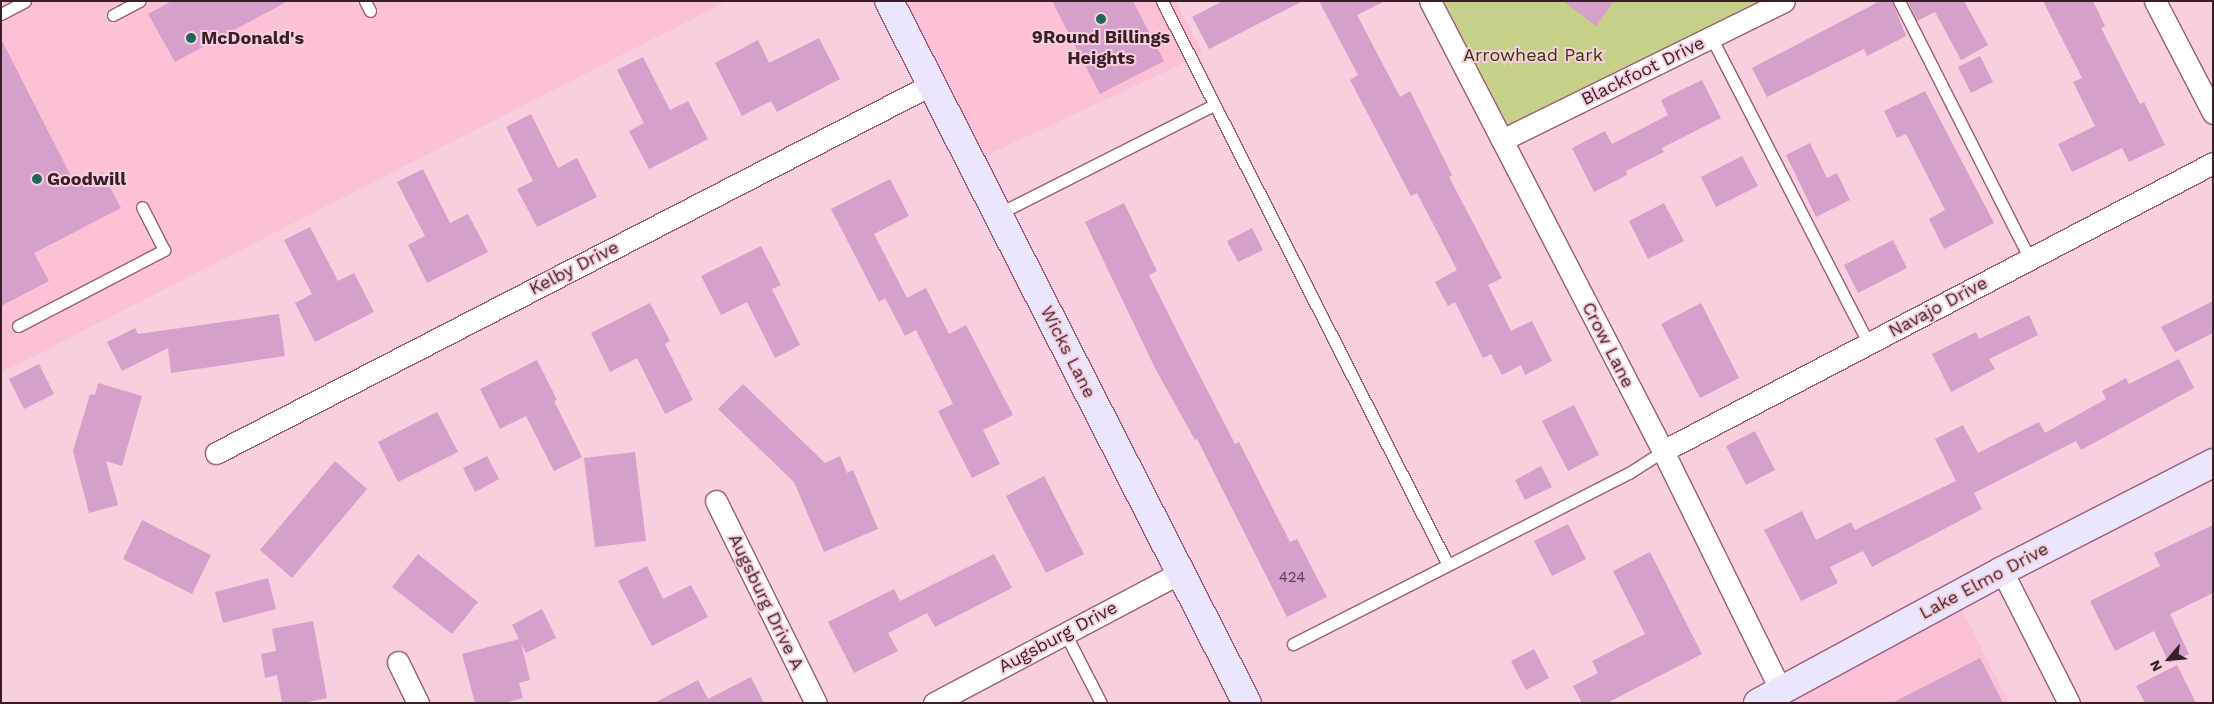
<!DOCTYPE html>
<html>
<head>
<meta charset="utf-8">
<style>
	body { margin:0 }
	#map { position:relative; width:2214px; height:704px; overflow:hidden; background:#f8cfde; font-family:"Work Sans",sans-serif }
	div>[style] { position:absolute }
	.built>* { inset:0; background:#fcc0d7 }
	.green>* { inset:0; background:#c6d088 }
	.building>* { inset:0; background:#d5a0c9 }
	.roads { filter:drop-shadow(1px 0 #995e76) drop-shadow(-1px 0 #995e76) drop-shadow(0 1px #995e76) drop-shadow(0 -1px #995e76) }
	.lane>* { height:11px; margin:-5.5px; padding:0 5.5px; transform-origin:5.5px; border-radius:5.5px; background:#fff }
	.street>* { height:21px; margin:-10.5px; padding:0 10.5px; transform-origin:10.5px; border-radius:10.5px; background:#fff }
	.secondary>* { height:28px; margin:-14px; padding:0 14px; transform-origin:14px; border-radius:14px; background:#ebe6fc }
	.dots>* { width:14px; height:14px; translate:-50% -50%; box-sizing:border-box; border:2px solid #f8cfde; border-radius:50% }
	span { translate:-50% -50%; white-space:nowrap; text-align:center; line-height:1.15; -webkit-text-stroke:4px #f8cfde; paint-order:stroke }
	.number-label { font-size:15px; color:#5e3e50 }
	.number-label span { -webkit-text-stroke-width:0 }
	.poi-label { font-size:18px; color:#371e28; font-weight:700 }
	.left { translate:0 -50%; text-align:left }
	.park-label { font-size:18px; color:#353902 }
	.street-label { font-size:18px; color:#371e28 }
	.frame { position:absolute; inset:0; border:2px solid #371e28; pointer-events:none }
	.north { position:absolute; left:2144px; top:634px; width:50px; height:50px; -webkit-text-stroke:4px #f8cfde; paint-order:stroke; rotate:243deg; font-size:14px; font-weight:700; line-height:20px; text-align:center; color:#371e28 }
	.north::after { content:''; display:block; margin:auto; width:18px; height:22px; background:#371e28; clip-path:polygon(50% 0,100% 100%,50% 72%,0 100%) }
</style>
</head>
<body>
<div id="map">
	<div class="built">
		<div style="clip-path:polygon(1px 1px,727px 1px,1px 373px)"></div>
		<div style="clip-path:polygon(888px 1px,1176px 1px,1203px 54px,972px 162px)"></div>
		<div style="clip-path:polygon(1955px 596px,2009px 703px,1752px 703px)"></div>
	</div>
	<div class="green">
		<div style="clip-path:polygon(1442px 1px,1781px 1px,1508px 126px)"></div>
	</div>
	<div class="building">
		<div style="clip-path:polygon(172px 1px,288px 1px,175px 62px,148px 14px)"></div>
		<div style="clip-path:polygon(1052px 1px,1133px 1px,1164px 61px,1100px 94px)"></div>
		<div style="clip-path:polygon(1223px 1px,1303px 1px,1209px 49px,1192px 17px)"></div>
		<div style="clip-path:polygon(1319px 1px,1385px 1px,1357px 15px,1400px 97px,1410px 91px,1452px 175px,1449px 177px,1502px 278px,1488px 285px,1511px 331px,1532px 321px,1552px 361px,1525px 375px,1521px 365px,1502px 375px,1491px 354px,1483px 358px,1455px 302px,1448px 306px,1435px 282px,1457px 270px,1417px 193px,1411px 196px,1350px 80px,1358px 75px)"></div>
		<div style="clip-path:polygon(1563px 1px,1614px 1px,1596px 26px)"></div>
		<div style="clip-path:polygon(1880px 1px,1892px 1px,1906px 36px,1867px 56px,1864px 49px,1767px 97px,1752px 68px)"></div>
		<div style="clip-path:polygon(1908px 1px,1964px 1px,1988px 45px,1961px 60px,1935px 12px,1917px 21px)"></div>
		<div style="clip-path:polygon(2043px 1px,2093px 1px,2105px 26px,2101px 28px,2140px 104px,2144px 102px,2165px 145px,2129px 162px,2122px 148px,2072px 172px,2058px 144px,2095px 126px,2073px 82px,2082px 78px)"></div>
		<div style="clip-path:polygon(819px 38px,840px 79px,777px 112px,771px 101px,742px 116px,715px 63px,758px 40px,769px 63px)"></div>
		<div style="clip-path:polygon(1px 39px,76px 186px,102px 172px,121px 208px,34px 253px,49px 281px,1px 306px)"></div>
		<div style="clip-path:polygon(1980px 56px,1993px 82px,1971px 93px,1958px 67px)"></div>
		<div style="clip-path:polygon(643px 57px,670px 110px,688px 101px,708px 139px,649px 169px,629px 131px,644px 123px,617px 70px)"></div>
		<div style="clip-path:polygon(1702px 80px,1721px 118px,1662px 148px,1664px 152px,1626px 171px,1627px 175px,1594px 192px,1572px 148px,1605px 131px,1612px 144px,1668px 115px,1661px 100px)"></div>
		<div style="clip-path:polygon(1925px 91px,1994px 223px,1944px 249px,1929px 219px,1945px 210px,1906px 134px,1897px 138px,1884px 111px)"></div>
		<div style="clip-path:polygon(531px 114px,558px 168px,577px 158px,597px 197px,537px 227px,517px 189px,533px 181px,506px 127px)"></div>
		<div style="clip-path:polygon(1810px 143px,1827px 178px,1837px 173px,1850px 200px,1816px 217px,1786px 155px)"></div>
		<div style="clip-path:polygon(1742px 156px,1758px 186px,1716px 207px,1701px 177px)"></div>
		<div style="clip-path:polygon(423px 169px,450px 223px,468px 214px,488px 252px,427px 283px,408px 245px,425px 236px,397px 182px)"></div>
		<div style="clip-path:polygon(890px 179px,909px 216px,874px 234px,907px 298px,926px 288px,949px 334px,966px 325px,1013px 415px,983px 430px,1000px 464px,972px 478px,938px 411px,953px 404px,916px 330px,905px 336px,885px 298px,879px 302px,831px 209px)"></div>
		<div style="clip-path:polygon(1124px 203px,1157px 271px,1149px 275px,1187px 351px,1235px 444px,1239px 442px,1290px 542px,1297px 539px,1327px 597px,1287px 617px,1197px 439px,1195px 440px,1155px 368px,1085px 222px)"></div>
		<div style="clip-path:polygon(1664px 203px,1684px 241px,1648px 259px,1629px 221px)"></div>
		<div style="clip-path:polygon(310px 227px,338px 281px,354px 273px,374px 312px,315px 342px,295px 303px,312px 294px,284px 240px)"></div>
		<div style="clip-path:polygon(1252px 228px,1263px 250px,1238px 262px,1227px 241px)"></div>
		<div style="clip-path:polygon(1893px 240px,1907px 268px,1858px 293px,1844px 265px)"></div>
		<div style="clip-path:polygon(761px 246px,781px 285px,772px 289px,800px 345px,775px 358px,747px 302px,721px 315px,701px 276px)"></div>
		<div style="clip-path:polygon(2213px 301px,2213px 333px,2175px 352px,2161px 327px)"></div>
		<div style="clip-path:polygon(650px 303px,670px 341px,665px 344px,693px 400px,665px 414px,637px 358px,610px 372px,591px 333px)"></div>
		<div style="clip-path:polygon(1701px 303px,1739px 378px,1700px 398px,1661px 324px)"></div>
		<div style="clip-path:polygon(279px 314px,285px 356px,171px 373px,168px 348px,122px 371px,107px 342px,135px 328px,138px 334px)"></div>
		<div style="clip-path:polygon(2029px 315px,2038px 335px,1989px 359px,1995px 369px,1951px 392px,1932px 354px,1976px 332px,1979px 339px)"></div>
		<div style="clip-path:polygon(2179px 359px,2194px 388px,2081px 450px,2076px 441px,1974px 493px,1982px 509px,1872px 567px,1863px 551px,1830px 567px,1838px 583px,1801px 601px,1764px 530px,1802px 511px,1816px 540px,1851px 522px,1855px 530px,1956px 481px,1935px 439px,1963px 425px,1978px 453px,2039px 422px,2045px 433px,2106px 399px,2102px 391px,2126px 378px,2129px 384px)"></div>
		<div style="clip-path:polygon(537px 360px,557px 400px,554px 401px,582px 457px,554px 471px,526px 416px,500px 429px,480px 389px)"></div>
		<div style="clip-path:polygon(39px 364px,54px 394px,24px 409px,9px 379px)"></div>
		<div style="clip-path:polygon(98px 383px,142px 396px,122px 466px,106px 461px,118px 505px,89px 513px,73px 451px,90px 394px,95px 395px)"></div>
		<div style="clip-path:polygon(743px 384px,825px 463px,840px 456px,847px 473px,853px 470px,878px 529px,824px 552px,794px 482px,718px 409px)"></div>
		<div style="clip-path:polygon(1574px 405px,1599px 455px,1568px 471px,1542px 421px)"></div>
		<div style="clip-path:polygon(437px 412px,458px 452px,398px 482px,378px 442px)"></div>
		<div style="clip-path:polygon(1755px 431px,1775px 470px,1746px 485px,1726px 446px)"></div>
		<div style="clip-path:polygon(635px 452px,646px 541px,595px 547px,584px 458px)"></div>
		<div style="clip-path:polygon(487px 456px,499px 479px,475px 492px,463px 468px)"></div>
		<div style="clip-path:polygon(335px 461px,367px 489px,292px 578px,260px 550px)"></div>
		<div style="clip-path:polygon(1541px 466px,1552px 487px,1525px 500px,1515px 480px)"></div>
		<div style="clip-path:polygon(1044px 476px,1084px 554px,1046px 573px,1006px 496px)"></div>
		<div style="clip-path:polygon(142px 520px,211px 555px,192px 594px,123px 559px)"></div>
		<div style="clip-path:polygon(1568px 524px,1586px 559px,1552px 576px,1534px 541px)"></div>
		<div style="clip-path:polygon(2213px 525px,2213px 593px,2170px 614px,2189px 654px,2169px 663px,2154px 631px,2115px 651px,2090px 601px,2160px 566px,2154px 553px)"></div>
		<div style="clip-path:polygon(1650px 552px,1702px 654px,1607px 703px,1582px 703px,1573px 686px,1598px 673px,1592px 661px,1645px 634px,1613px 571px)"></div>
		<div style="clip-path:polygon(418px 554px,478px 602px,452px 634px,392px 587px)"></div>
		<div style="clip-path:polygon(994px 554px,1012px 588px,935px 627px,927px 613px,888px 633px,898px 651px,854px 673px,828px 622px,894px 589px,900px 601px)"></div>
		<div style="clip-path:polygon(647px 566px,663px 599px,691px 585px,708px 617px,652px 646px,618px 581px)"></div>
		<div style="clip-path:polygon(268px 578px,276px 609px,223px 623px,215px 592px)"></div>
		<div style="clip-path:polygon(542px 609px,556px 638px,526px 653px,521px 643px,530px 680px,519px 683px,523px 698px,504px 703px,475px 703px,462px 654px,519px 639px,512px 625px)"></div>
		<div style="clip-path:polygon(313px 621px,327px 698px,303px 703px,282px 703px,277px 675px,265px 678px,261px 654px,276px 651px,272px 629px)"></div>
		<div style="clip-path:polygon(1534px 649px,1549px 678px,1526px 690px,1511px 661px)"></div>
		<div style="clip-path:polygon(1980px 658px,2003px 703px,1892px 703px)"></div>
		<div style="clip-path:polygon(2177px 665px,2196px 703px,2145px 703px,2136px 686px)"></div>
		<div style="clip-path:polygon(751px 677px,764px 703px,654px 703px,698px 680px,708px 699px)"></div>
	</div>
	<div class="roads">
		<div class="lane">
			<div style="left:365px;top:1px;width:11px;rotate:63deg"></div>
			<div style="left:1162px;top:1px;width:632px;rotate:63.11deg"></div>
			<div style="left:1899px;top:1px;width:289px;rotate:63.1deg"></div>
			<div style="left:1px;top:14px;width:27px;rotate:-28deg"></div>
			<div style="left:113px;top:15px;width:30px;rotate:-28deg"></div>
			<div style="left:1711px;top:37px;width:344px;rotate:62.8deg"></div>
			<div style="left:998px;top:214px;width:242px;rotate:-26.8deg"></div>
			<div style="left:18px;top:326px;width:165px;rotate:-27.5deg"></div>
			<div style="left:164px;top:250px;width:48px;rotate:-117.1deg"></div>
			<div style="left:1065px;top:633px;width:79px;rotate:62.8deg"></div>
			<div style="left:1293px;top:644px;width:377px;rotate:-27deg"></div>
			<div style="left:1629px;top:473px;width:40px;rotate:-32.9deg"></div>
		</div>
		<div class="street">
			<div style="left:1430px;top:1px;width:507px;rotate:62.63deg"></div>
			<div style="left:1663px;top:451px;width:267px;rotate:63.8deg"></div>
			<div style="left:2155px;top:1px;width:126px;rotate:62.6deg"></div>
			<div style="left:1502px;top:140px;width:314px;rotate:-26.2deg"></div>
			<div style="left:1663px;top:451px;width:621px;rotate:-27.64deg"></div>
			<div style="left:216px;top:453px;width:805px;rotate:-27.26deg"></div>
			<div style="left:716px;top:501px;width:225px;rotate:63.7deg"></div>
			<div style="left:2002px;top:571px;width:148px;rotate:63.1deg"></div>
			<div style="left:398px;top:662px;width:46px;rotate:64deg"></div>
			<div style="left:934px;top:703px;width:280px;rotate:-27.9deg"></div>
		</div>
		<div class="secondary">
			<div style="left:889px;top:1px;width:788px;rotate:62.98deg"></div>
			<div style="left:1758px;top:703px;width:277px;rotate:-28.4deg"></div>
			<div style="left:2002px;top:571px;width:237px;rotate:-27.1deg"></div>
		</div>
	</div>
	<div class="dots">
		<div style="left:1101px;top:19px;background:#226555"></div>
		<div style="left:191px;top:38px;background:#226555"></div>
		<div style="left:37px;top:179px;background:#226555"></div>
	</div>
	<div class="number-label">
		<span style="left:1292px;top:578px">424</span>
	</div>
	<div class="poi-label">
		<span class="left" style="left:201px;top:38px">McDonald's</span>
		<span style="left:1101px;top:48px">9Round Billings<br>Heights</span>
		<span class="left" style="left:47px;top:179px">Goodwill</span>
	</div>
	<div class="park-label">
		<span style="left:1533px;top:55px">Arrowhead Park</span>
	</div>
	<div class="street-label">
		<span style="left:1643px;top:71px;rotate:-26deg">Blackfoot Drive</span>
		<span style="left:574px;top:268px;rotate:-27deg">Kelby Drive</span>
		<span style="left:1938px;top:307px;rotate:-28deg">Navajo Drive</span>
		<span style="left:1608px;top:345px;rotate:63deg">Crow Lane</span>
		<span style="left:1068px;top:352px;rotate:63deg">Wicks Lane</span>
		<span style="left:1984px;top:581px;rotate:-28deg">Lake Elmo Drive</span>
		<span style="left:766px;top:602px;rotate:64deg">Augsburg Drive A</span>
		<span style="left:1058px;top:637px;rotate:-28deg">Augsburg Drive</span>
	</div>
	<div class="frame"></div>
	<div class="north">N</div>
</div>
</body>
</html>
